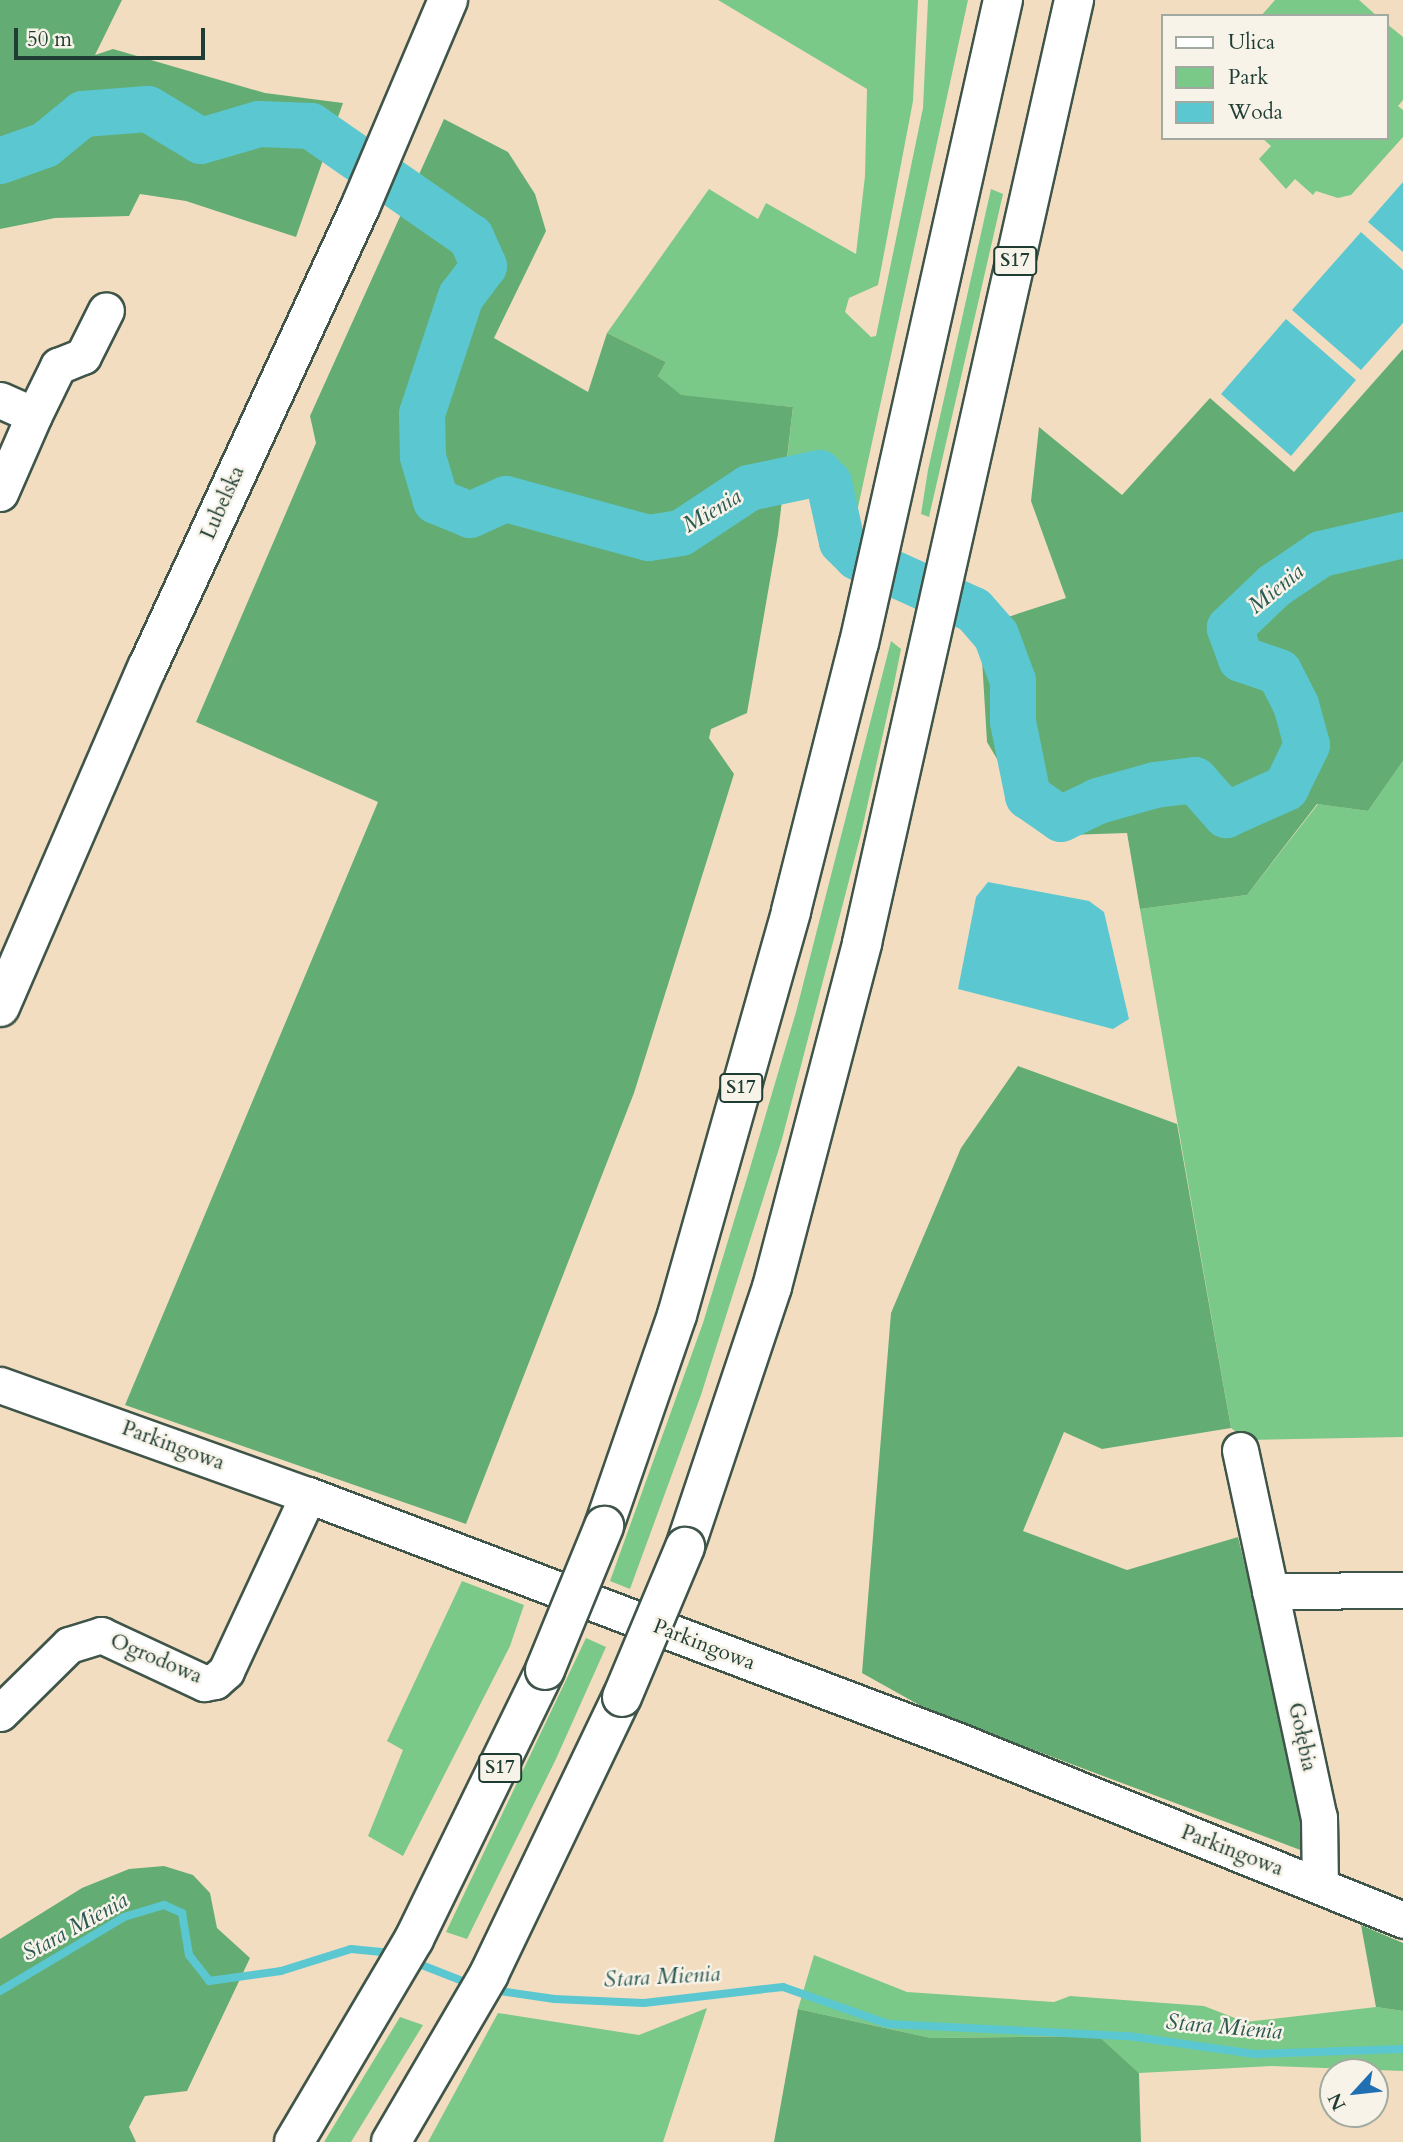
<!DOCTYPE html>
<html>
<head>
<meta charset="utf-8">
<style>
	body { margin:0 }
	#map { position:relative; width:1403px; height:2142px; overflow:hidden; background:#f3ddc0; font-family:Cardo,serif }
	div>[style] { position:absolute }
	.green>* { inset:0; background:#7ac989 }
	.forest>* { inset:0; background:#63ad75 }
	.water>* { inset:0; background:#5bc8d1 }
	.stream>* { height:8px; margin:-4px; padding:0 4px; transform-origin:4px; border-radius:4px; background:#5bc8d1 }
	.river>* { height:46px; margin:-23px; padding:0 23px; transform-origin:23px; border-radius:23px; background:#5bc8d1 }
	.roads { filter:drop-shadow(2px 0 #3f5549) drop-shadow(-2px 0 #3f5549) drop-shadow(0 2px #3f5549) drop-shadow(0 -2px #3f5549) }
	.minor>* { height:35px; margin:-17.5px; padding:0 17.5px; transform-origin:17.5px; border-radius:17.5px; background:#fff }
	.major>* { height:38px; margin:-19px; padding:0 19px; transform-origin:19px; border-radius:19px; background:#fff }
	.highway>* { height:38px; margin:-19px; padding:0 19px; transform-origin:19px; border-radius:19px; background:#fff }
	.bridges { filter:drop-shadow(2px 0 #3f5549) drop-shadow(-2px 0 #3f5549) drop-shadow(0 2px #3f5549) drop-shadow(0 -2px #3f5549) }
	.highway-bridge>* { height:38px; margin:-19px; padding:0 19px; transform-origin:19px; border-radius:19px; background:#fff }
	span { translate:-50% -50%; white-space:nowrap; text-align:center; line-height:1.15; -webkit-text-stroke:5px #f7f3e8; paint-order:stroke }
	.shield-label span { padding:2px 5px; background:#f7f3e8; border:2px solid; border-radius:5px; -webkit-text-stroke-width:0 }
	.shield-label { font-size:19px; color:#1f3d34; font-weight:700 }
	.street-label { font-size:21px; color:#1f3d34 }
	.water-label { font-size:23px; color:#2b5953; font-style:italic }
	.legend { position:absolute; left:1161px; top:14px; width:228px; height:126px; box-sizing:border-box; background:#f7f3e8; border:2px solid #a1aaa0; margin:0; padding:9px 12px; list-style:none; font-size:21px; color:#1f3d34 }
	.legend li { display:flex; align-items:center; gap:14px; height:35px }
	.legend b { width:35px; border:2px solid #a1aaa0 }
	.north { position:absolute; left:1319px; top:2058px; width:70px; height:70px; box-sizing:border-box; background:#f7f3e8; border:2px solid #a1aaa0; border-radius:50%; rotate:243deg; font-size:19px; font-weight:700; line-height:28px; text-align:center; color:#1f3d34 }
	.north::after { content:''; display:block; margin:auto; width:24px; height:32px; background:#1f6fb2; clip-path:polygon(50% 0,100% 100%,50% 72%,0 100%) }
	.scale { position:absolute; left:14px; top:28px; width:191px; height:32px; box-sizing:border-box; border:4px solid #1f3d34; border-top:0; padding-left:9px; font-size:21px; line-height:24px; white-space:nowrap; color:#1f3d34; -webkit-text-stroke:5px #f7f3e8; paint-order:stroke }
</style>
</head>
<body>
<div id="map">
	<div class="green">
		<div style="clip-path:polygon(718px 0,918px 0,913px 101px,878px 285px,849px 298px,845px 312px,871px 337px,876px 336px,923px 108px,928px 0,968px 0,855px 521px,839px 488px,833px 462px,824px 454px,786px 468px,793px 407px,681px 396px,658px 376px,666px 362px,607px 333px,709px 189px,758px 219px,766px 203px,856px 254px,865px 176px,867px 89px)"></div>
		<div style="clip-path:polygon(1275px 0,1359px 0,1377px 16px,1261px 16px)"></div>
		<div style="clip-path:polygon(1387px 24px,1403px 37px,1403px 100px,1398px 106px,1403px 110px,1403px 137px,1351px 195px,1338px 198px,1316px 191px,1313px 195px,1295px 179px,1286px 189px,1259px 159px,1271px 146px,1262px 138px,1387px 138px)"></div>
		<div style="clip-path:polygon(991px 189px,1003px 194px,929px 517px,921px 514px,928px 470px)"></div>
		<div style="clip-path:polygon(891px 641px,901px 649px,894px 684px,861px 834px,782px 1139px,701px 1395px,630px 1589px,610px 1581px,703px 1323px,747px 1178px,796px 1012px)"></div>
		<div style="clip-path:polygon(1403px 761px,1403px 1437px,1247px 1440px,1231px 1428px,1140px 909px,1247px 895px,1318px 804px,1368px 811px)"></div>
		<div style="clip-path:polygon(462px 1581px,524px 1605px,510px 1646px,403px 1856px,368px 1836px,403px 1750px,387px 1741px)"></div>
		<div style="clip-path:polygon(586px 1638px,606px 1647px,556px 1759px,467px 1939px,446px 1932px)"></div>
		<div style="clip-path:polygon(814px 1955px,907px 1992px,1054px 2002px,1070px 1996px,1204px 2006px,1245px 2022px,1376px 2007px,1403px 2011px,1403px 2071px,1272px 2066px,1139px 2073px,1097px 2036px,931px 2038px,798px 2009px)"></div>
		<div style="clip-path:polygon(707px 2008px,663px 2142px,428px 2142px,498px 2013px,639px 2035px)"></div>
		<div style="clip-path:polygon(400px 2017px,423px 2025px,351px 2142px,324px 2142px)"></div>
	</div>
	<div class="forest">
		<div style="clip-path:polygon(0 0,122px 0,95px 55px,113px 49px,265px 93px,343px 103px,296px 237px,186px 201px,140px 194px,129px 216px,55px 218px,0 229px)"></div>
		<div style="clip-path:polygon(444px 119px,508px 152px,535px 194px,546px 231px,494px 338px,588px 392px,607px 333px,666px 362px,658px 376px,681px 395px,793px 407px,778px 534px,747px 713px,711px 729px,709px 738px,734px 774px,634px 1093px,466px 1524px,125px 1405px,378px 802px,196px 722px,316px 443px,310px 416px)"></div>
		<div style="clip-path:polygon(1403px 349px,1403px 761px,1368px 811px,1317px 804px,1247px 895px,1140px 909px,1127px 833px,1068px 835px,1032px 818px,987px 742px,980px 626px,1066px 598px,1031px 501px,1039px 427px,1122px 495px,1210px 398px,1294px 472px)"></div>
		<div style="clip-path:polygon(1018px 1066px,1177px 1124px,1231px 1428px,1102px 1449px,1064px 1432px,1023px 1531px,1127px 1570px,1238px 1537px,1305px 1816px,1303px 1851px,930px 1711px,862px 1673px,891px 1313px,961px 1148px)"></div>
		<div style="clip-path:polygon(164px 1866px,193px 1875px,210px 1893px,217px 1928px,250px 1958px,187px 2091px,145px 2096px,129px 2127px,136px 2142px,0 2142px,0 1939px,82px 1888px,129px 1869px)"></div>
		<div style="clip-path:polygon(1361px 1925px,1403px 1943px,1403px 2011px,1376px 2007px)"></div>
		<div style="clip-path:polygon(798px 2009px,931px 2038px,1098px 2036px,1139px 2073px,1141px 2142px,774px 2142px)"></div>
	</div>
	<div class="water">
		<div style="clip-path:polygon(1403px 182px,1403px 252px,1368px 222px)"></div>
		<div style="clip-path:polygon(1361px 232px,1403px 270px,1403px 323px,1361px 370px,1292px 310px)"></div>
		<div style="clip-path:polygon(1286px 319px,1356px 380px,1291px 456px,1221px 394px)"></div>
		<div style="clip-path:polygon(988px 882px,1089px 901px,1104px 912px,1129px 1019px,1113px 1029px,958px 989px,976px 897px)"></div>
	</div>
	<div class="stream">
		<div style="left:414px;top:1962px;width:60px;rotate:21.4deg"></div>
		<div style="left:493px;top:1990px;width:62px;rotate:8.4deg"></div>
		<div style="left:554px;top:1999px;width:90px;rotate:2.5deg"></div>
		<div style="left:644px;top:2003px;width:140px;rotate:-6.6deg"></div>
		<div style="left:783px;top:1987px;width:111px;rotate:19.4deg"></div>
		<div style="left:888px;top:2024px;width:240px;rotate:2.9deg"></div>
		<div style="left:1128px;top:2036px;width:128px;rotate:8.1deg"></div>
		<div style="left:1255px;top:2054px;width:148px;rotate:-1.9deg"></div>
		<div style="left:0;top:1991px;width:144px;rotate:-30.8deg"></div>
		<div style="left:124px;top:1917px;width:42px;rotate:-16.7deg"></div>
		<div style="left:164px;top:1905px;width:20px;rotate:24deg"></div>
		<div style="left:182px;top:1913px;width:43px;rotate:80.5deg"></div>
		<div style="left:189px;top:1955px;width:33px;rotate:52deg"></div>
		<div style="left:209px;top:1981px;width:73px;rotate:-7.9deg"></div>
		<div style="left:281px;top:1971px;width:73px;rotate:-17.4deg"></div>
		<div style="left:351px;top:1949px;width:41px;rotate:5.6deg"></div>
	</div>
	<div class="river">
		<div style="left:0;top:161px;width:48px;rotate:-19.6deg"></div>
		<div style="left:45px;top:145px;width:49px;rotate:-39.2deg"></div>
		<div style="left:83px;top:114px;width:65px;rotate:-4.4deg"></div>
		<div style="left:148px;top:109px;width:62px;rotate:31.1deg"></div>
		<div style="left:201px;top:141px;width:60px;rotate:-16.3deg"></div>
		<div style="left:259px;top:124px;width:52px;rotate:2.2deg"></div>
		<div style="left:311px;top:126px;width:195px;rotate:34.8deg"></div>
		<div style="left:471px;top:237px;width:32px;rotate:66deg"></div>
		<div style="left:484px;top:266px;width:38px;rotate:127deg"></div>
		<div style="left:461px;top:296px;width:124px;rotate:108.3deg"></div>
		<div style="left:422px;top:414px;width:43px;rotate:88.7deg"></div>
		<div style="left:423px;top:457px;width:46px;rotate:73.5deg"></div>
		<div style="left:436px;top:501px;width:37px;rotate:22deg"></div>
		<div style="left:470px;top:515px;width:39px;rotate:-24deg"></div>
		<div style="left:506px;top:499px;width:148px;rotate:15.3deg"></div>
		<div style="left:649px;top:538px;width:32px;rotate:-9deg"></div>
		<div style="left:681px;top:533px;width:82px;rotate:-33.5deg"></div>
		<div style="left:749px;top:488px;width:72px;rotate:-12.1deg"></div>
		<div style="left:819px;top:473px;width:14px;rotate:45deg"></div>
		<div style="left:829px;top:483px;width:60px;rotate:77.6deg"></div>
		<div style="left:842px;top:542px;width:21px;rotate:45deg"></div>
		<div style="left:857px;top:557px;width:128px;rotate:24.4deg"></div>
		<div style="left:974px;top:610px;width:33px;rotate:49deg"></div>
		<div style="left:996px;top:635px;width:49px;rotate:69.7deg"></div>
		<div style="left:1013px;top:681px;width:41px;rotate:90deg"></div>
		<div style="left:1013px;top:722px;width:76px;rotate:78.5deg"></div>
		<div style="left:1028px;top:796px;width:40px;rotate:34.9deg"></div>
		<div style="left:1061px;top:819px;width:41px;rotate:-25.9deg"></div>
		<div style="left:1098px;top:801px;width:59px;rotate:-15.7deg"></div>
		<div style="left:1155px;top:785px;width:40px;rotate:-7.1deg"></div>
		<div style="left:1195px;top:780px;width:47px;rotate:48.5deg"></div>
		<div style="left:1226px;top:815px;width:66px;rotate:-24.2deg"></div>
		<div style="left:1286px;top:788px;width:48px;rotate:-64deg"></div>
		<div style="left:1307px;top:745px;width:41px;rotate:-105.4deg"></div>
		<div style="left:1296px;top:705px;width:37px;rotate:-117deg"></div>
		<div style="left:1279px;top:672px;width:40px;rotate:-161.1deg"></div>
		<div style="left:1241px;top:659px;width:33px;rotate:-110deg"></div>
		<div style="left:1230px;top:628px;width:61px;rotate:-43.7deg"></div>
		<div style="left:1274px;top:586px;width:57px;rotate:-34.2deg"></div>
		<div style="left:1321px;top:554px;width:84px;rotate:-13deg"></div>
	</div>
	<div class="roads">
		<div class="minor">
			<div style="left:0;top:400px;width:37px;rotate:24deg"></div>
			<div style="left:34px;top:415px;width:85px;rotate:113.6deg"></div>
			<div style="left:34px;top:415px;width:55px;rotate:-63.9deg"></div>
			<div style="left:58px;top:366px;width:27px;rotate:-22deg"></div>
			<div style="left:83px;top:356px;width:51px;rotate:-63.4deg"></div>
			<div style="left:0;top:1385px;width:327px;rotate:19.7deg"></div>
			<div style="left:308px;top:1495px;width:693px;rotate:20.71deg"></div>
			<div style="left:956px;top:1740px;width:482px;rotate:21.9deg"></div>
			<div style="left:1240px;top:1450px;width:375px;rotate:77.9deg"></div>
			<div style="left:1319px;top:1817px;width:68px;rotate:89.2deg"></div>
			<div style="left:1270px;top:1591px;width:133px;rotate:-0.4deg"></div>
			<div style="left:0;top:1713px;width:97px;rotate:-44.6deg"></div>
			<div style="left:69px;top:1645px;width:34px;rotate:-17deg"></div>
			<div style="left:101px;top:1635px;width:114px;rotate:25deg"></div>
			<div style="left:204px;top:1683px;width:11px;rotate:-10deg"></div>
			<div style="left:215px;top:1681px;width:15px;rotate:-42deg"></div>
			<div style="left:226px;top:1671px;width:194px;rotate:-65deg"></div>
		</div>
		<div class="major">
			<div style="left:0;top:1007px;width:369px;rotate:-66.6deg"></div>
			<div style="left:147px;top:668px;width:510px;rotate:-65.19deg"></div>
			<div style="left:361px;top:205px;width:223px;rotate:-67deg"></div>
		</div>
		<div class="highway">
			<div style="left:604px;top:1526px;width:223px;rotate:-70.9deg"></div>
			<div style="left:677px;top:1315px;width:420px;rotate:-74.2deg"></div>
			<div style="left:791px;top:911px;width:276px;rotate:-75.8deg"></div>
			<div style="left:859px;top:643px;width:659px;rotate:-77.38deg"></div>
			<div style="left:685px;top:1547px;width:274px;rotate:-71.5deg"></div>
			<div style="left:772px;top:1287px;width:356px;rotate:-75.3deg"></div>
			<div style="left:862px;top:943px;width:967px;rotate:-77.33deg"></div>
			<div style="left:294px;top:2142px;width:236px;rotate:-59.4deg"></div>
			<div style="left:414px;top:1939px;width:299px;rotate:-64deg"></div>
			<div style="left:391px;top:2142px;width:194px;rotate:-59.7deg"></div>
			<div style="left:489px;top:1974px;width:307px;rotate:-64.4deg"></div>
		</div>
	</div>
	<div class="bridges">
		<div class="highway-bridge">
			<div style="left:545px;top:1670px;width:156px;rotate:-67.7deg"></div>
			<div style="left:622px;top:1697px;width:163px;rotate:-67.2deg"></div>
		</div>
	</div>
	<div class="shield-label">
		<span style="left:1015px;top:261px">S17</span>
		<span style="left:741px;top:1088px">S17</span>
		<span style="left:500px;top:1768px">S17</span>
	</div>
	<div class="street-label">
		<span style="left:223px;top:503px;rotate:-66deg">Lubelska</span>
		<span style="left:173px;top:1446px;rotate:20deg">Parkingowa</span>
		<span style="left:704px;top:1645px;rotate:21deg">Parkingowa</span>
		<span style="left:156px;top:1659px;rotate:23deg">Ogrodowa</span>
		<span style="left:1302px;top:1737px;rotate:78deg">Gołębia</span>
		<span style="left:1232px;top:1851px;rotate:21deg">Parkingowa</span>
	</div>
	<div class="water-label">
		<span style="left:712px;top:511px;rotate:-31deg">Mienia</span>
		<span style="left:1276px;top:589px;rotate:-39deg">Mienia</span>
		<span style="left:75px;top:1927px;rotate:-29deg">Stara Mienia</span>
		<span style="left:662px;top:1977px;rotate:-3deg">Stara Mienia</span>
		<span style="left:1224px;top:2027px;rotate:5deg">Stara Mienia</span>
	</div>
	<ul class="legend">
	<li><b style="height:9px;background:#fff"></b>Ulica</li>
	<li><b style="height:19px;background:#7ac989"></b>Park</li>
	<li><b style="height:19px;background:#5bc8d1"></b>Woda</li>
	</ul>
	<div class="north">N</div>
	<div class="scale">50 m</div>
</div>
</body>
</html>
